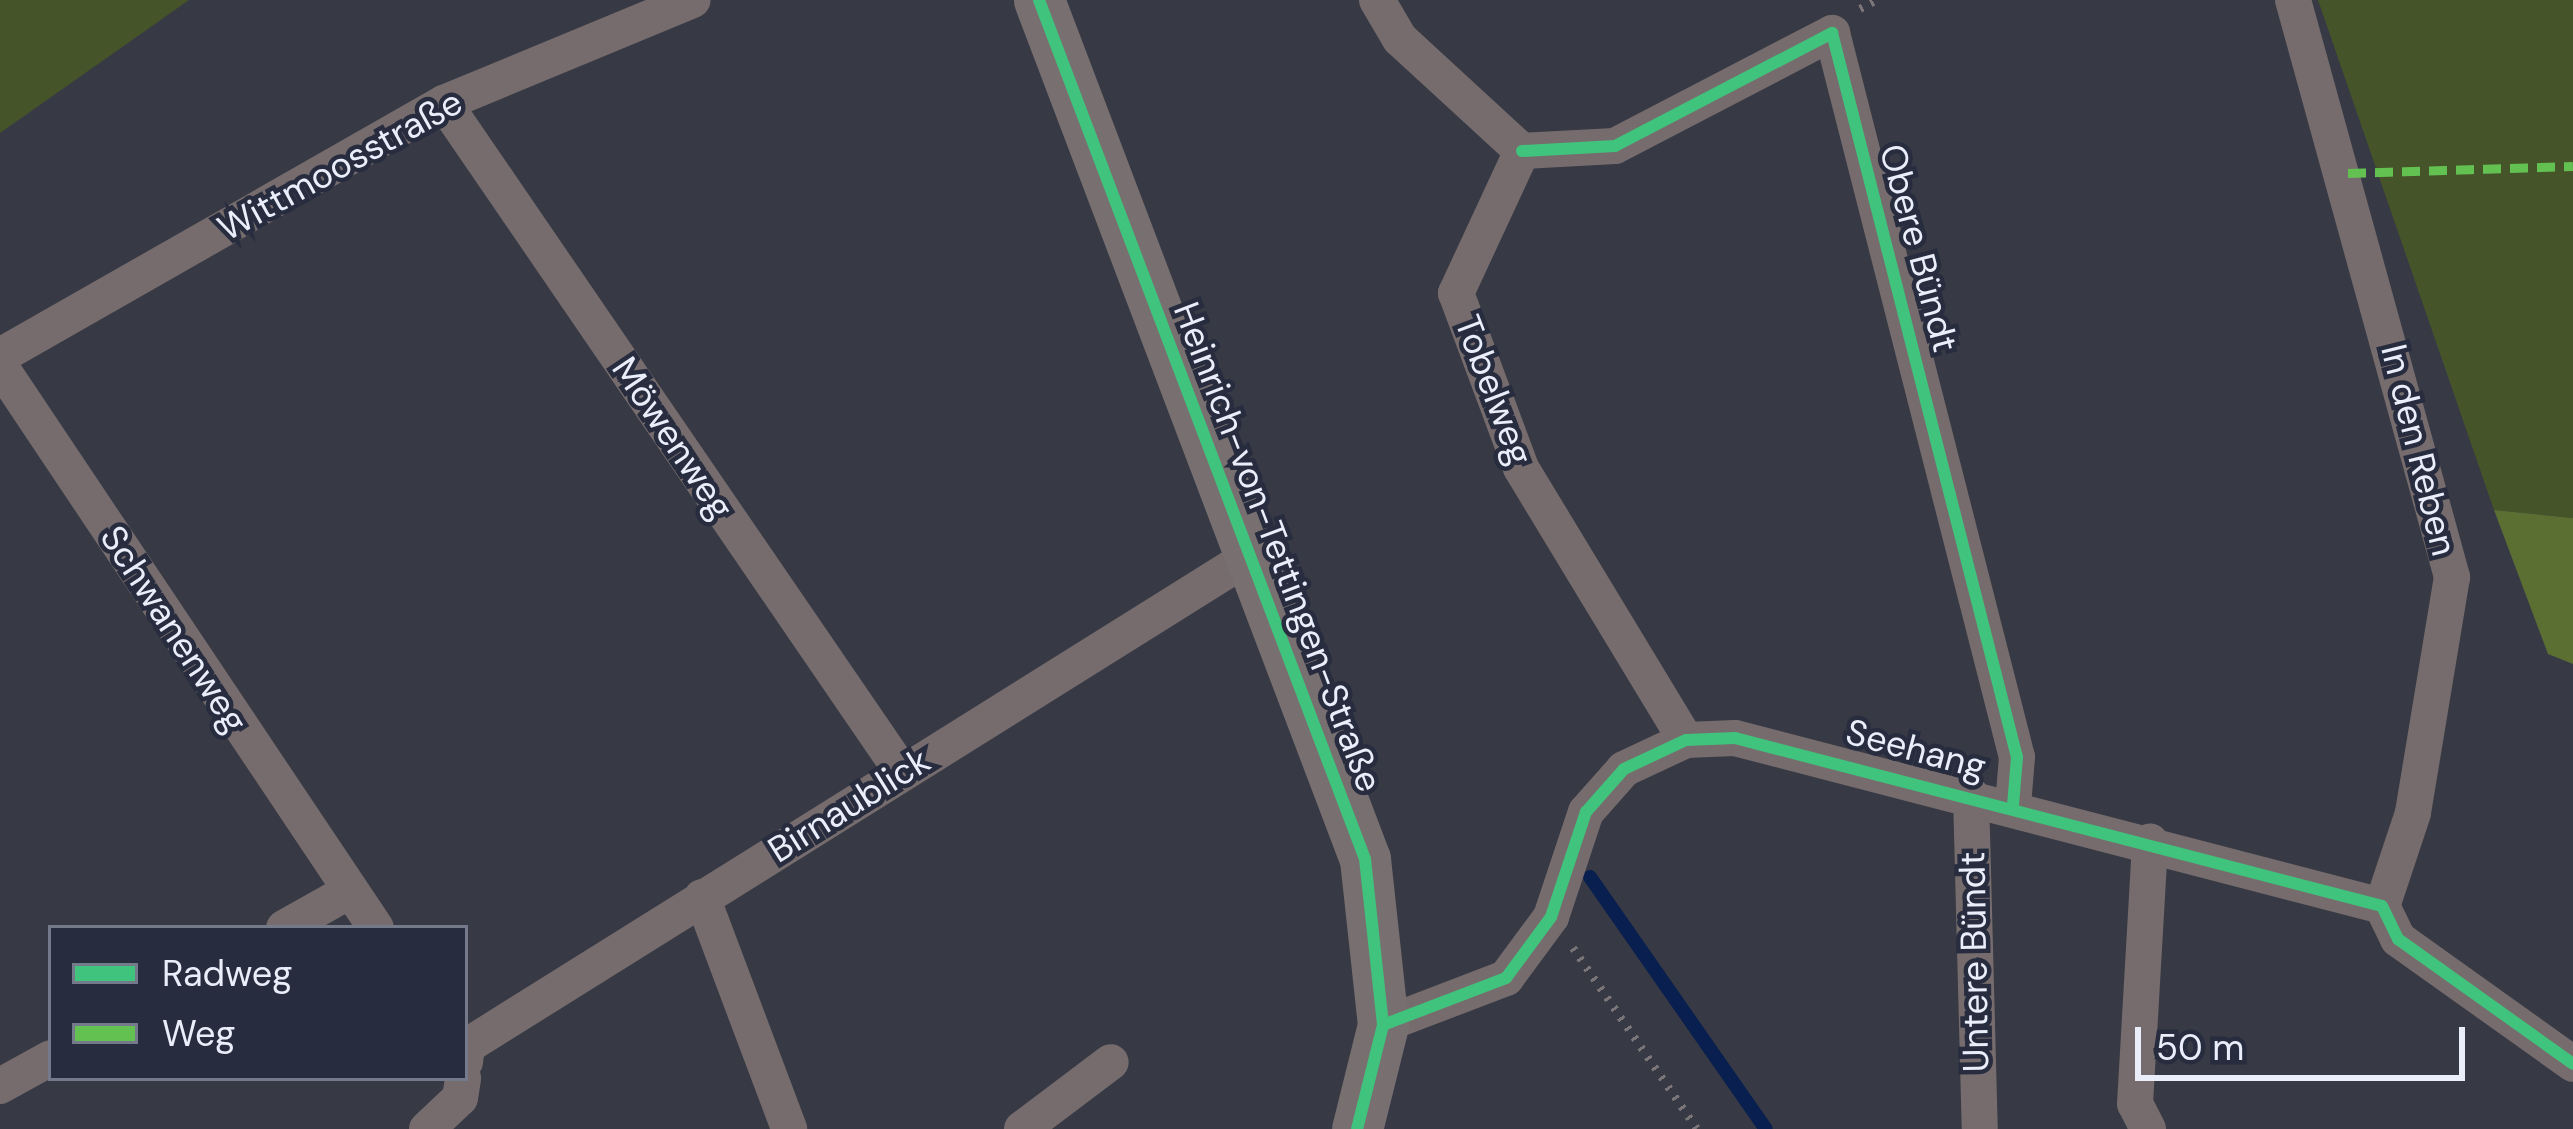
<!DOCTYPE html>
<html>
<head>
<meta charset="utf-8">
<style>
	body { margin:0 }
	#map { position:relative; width:2573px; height:1129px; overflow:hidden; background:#373a44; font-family:"DM Sans",sans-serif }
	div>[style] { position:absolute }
	.green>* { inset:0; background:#465429 }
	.forest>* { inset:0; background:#5b6f32 }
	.stream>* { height:14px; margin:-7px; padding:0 7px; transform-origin:7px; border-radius:7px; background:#091f4f }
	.path>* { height:8px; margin-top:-4px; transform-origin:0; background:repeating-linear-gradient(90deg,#7a7578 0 3px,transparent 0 12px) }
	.minor>* { height:36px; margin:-18px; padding:0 18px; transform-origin:18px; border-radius:18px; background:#766c6d }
	.secondary>* { height:51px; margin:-25.5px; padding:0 25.5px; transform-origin:25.5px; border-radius:25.5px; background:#786f70 }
	.quiet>* { height:9px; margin-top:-4.5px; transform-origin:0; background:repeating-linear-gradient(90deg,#63c152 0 18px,transparent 0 27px) }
	.cycleway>* { height:12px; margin:-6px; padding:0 6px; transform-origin:6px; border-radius:6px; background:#40c37c }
	span { translate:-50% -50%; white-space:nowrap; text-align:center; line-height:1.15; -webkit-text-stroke:9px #272c3f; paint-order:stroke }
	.street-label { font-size:36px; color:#eaeefb }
	.legend { position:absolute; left:48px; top:925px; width:420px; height:156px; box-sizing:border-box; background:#272c3f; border:3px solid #757a8a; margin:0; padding:15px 21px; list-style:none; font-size:36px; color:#eaeefb }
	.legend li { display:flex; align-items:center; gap:24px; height:60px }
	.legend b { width:60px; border:3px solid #757a8a }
	.scale { position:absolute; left:2135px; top:1027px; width:330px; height:54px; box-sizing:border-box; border:6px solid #eaeefb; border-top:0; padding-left:15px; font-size:36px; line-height:42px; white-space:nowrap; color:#eaeefb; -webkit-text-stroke:9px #272c3f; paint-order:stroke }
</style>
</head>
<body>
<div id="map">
	<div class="green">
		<div style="clip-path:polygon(0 0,189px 0,0 133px)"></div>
		<div style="clip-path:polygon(2318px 0,2573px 0,2573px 518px,2494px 510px)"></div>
	</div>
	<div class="forest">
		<div style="clip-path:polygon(2494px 510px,2573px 518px,2573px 664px,2548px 654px)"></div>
	</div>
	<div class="stream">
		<div style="left:1590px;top:877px;width:307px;rotate:55.1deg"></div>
	</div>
	<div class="path">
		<div style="left:1860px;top:9px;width:19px;rotate:-28deg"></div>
		<div style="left:1573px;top:948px;width:219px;rotate:55.6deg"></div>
	</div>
	<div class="minor">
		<div style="left:1377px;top:0;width:45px;rotate:59.5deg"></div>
		<div style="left:1400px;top:39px;width:166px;rotate:42.6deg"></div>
		<div style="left:1522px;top:151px;width:157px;rotate:114.9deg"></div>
		<div style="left:1456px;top:293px;width:187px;rotate:69.6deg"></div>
		<div style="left:1521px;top:468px;width:318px;rotate:58.8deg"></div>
		<div style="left:2293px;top:0;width:599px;rotate:74.59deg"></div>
		<div style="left:2452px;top:577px;width:239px;rotate:99.4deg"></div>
		<div style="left:2413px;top:813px;width:98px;rotate:108.4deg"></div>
		<div style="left:444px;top:103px;width:811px;rotate:55.6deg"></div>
		<div style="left:1522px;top:151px;width:93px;rotate:-3.1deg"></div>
		<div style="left:1615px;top:146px;width:245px;rotate:-27.5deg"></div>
		<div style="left:1832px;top:33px;width:747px;rotate:75.67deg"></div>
		<div style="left:2017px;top:757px;width:49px;rotate:94.7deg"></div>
		<div style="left:0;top:356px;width:511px;rotate:-29.68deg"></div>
		<div style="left:444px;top:103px;width:269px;rotate:-22.5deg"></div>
		<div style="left:0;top:366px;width:676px;rotate:56.22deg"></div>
		<div style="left:1971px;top:795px;width:334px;rotate:88.5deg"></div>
		<div style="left:702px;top:897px;width:248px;rotate:69.4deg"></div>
		<div style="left:284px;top:928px;width:73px;rotate:-29.4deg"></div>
		<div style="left:1383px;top:1025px;width:132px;rotate:-20.9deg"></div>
		<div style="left:1506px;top:978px;width:76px;rotate:-53.6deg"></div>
		<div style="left:1551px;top:917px;width:111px;rotate:-71.6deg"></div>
		<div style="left:1586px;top:812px;width:57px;rotate:-48.5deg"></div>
		<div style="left:1624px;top:769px;width:68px;rotate:-25.1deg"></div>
		<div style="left:1686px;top:740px;width:49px;rotate:-2.3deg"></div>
		<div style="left:1735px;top:738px;width:668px;rotate:14.56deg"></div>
		<div style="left:2382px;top:906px;width:37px;rotate:64deg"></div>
		<div style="left:2398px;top:939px;width:215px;rotate:35.5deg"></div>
		<div style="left:465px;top:1062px;width:16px;rotate:-83deg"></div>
		<div style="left:467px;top:1046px;width:920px;rotate:-32.03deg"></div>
		<div style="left:0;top:1086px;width:58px;rotate:-28.8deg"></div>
		<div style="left:427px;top:1129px;width:45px;rotate:-43.2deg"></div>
		<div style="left:460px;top:1098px;width:20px;rotate:-81deg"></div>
		<div style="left:1022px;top:1129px;width:111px;rotate:-37deg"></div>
		<div style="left:2148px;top:1129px;width:28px;rotate:-117deg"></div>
		<div style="left:2135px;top:1104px;width:263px;rotate:-86.7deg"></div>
	</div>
	<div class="secondary">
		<div style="left:1039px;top:0;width:919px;rotate:69.22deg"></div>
		<div style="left:1365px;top:859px;width:167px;rotate:83.8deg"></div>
		<div style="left:1383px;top:1025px;width:107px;rotate:104deg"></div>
	</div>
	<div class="quiet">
		<div style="left:2348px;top:173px;width:225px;rotate:-1.8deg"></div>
	</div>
	<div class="cycleway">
		<div style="left:1039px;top:0;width:919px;rotate:69.22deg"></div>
		<div style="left:1365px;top:859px;width:167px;rotate:83.8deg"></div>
		<div style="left:1383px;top:1025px;width:107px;rotate:104deg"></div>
		<div style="left:1522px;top:151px;width:93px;rotate:-3.1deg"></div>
		<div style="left:1615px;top:146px;width:245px;rotate:-27.5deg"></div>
		<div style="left:1832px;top:33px;width:747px;rotate:75.67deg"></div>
		<div style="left:2017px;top:757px;width:49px;rotate:94.7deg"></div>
		<div style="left:1383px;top:1025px;width:132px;rotate:-20.9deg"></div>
		<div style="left:1506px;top:978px;width:76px;rotate:-53.6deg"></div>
		<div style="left:1551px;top:917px;width:111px;rotate:-71.6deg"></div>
		<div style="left:1586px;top:812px;width:57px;rotate:-48.5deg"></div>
		<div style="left:1624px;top:769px;width:68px;rotate:-25.1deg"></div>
		<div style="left:1686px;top:740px;width:49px;rotate:-2.3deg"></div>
		<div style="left:1735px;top:738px;width:668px;rotate:14.56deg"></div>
		<div style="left:2382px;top:906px;width:37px;rotate:64deg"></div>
		<div style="left:2398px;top:939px;width:215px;rotate:35.5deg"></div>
	</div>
	<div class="street-label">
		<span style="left:340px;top:165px;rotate:-29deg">Wittmoosstraße</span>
		<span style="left:1919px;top:248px;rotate:75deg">Obere Bündt</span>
		<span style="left:1494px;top:390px;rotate:69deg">Tobelweg</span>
		<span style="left:673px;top:438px;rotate:56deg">Möwenweg</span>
		<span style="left:2419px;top:450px;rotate:76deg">In den Reben</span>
		<span style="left:1278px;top:547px;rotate:69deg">Heinrich-von-Tettingen-Straße</span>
		<span style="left:174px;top:629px;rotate:57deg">Schwanenweg</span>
		<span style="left:1916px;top:749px;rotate:15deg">Seehang</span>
		<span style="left:849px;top:805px;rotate:-32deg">Birnaublick</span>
		<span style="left:1974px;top:962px;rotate:-91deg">Untere Bündt</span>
	</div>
	<ul class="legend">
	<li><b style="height:15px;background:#40c37c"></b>Radweg</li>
	<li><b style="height:15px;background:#63c152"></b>Weg</li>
	</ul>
	<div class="scale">50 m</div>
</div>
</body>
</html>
